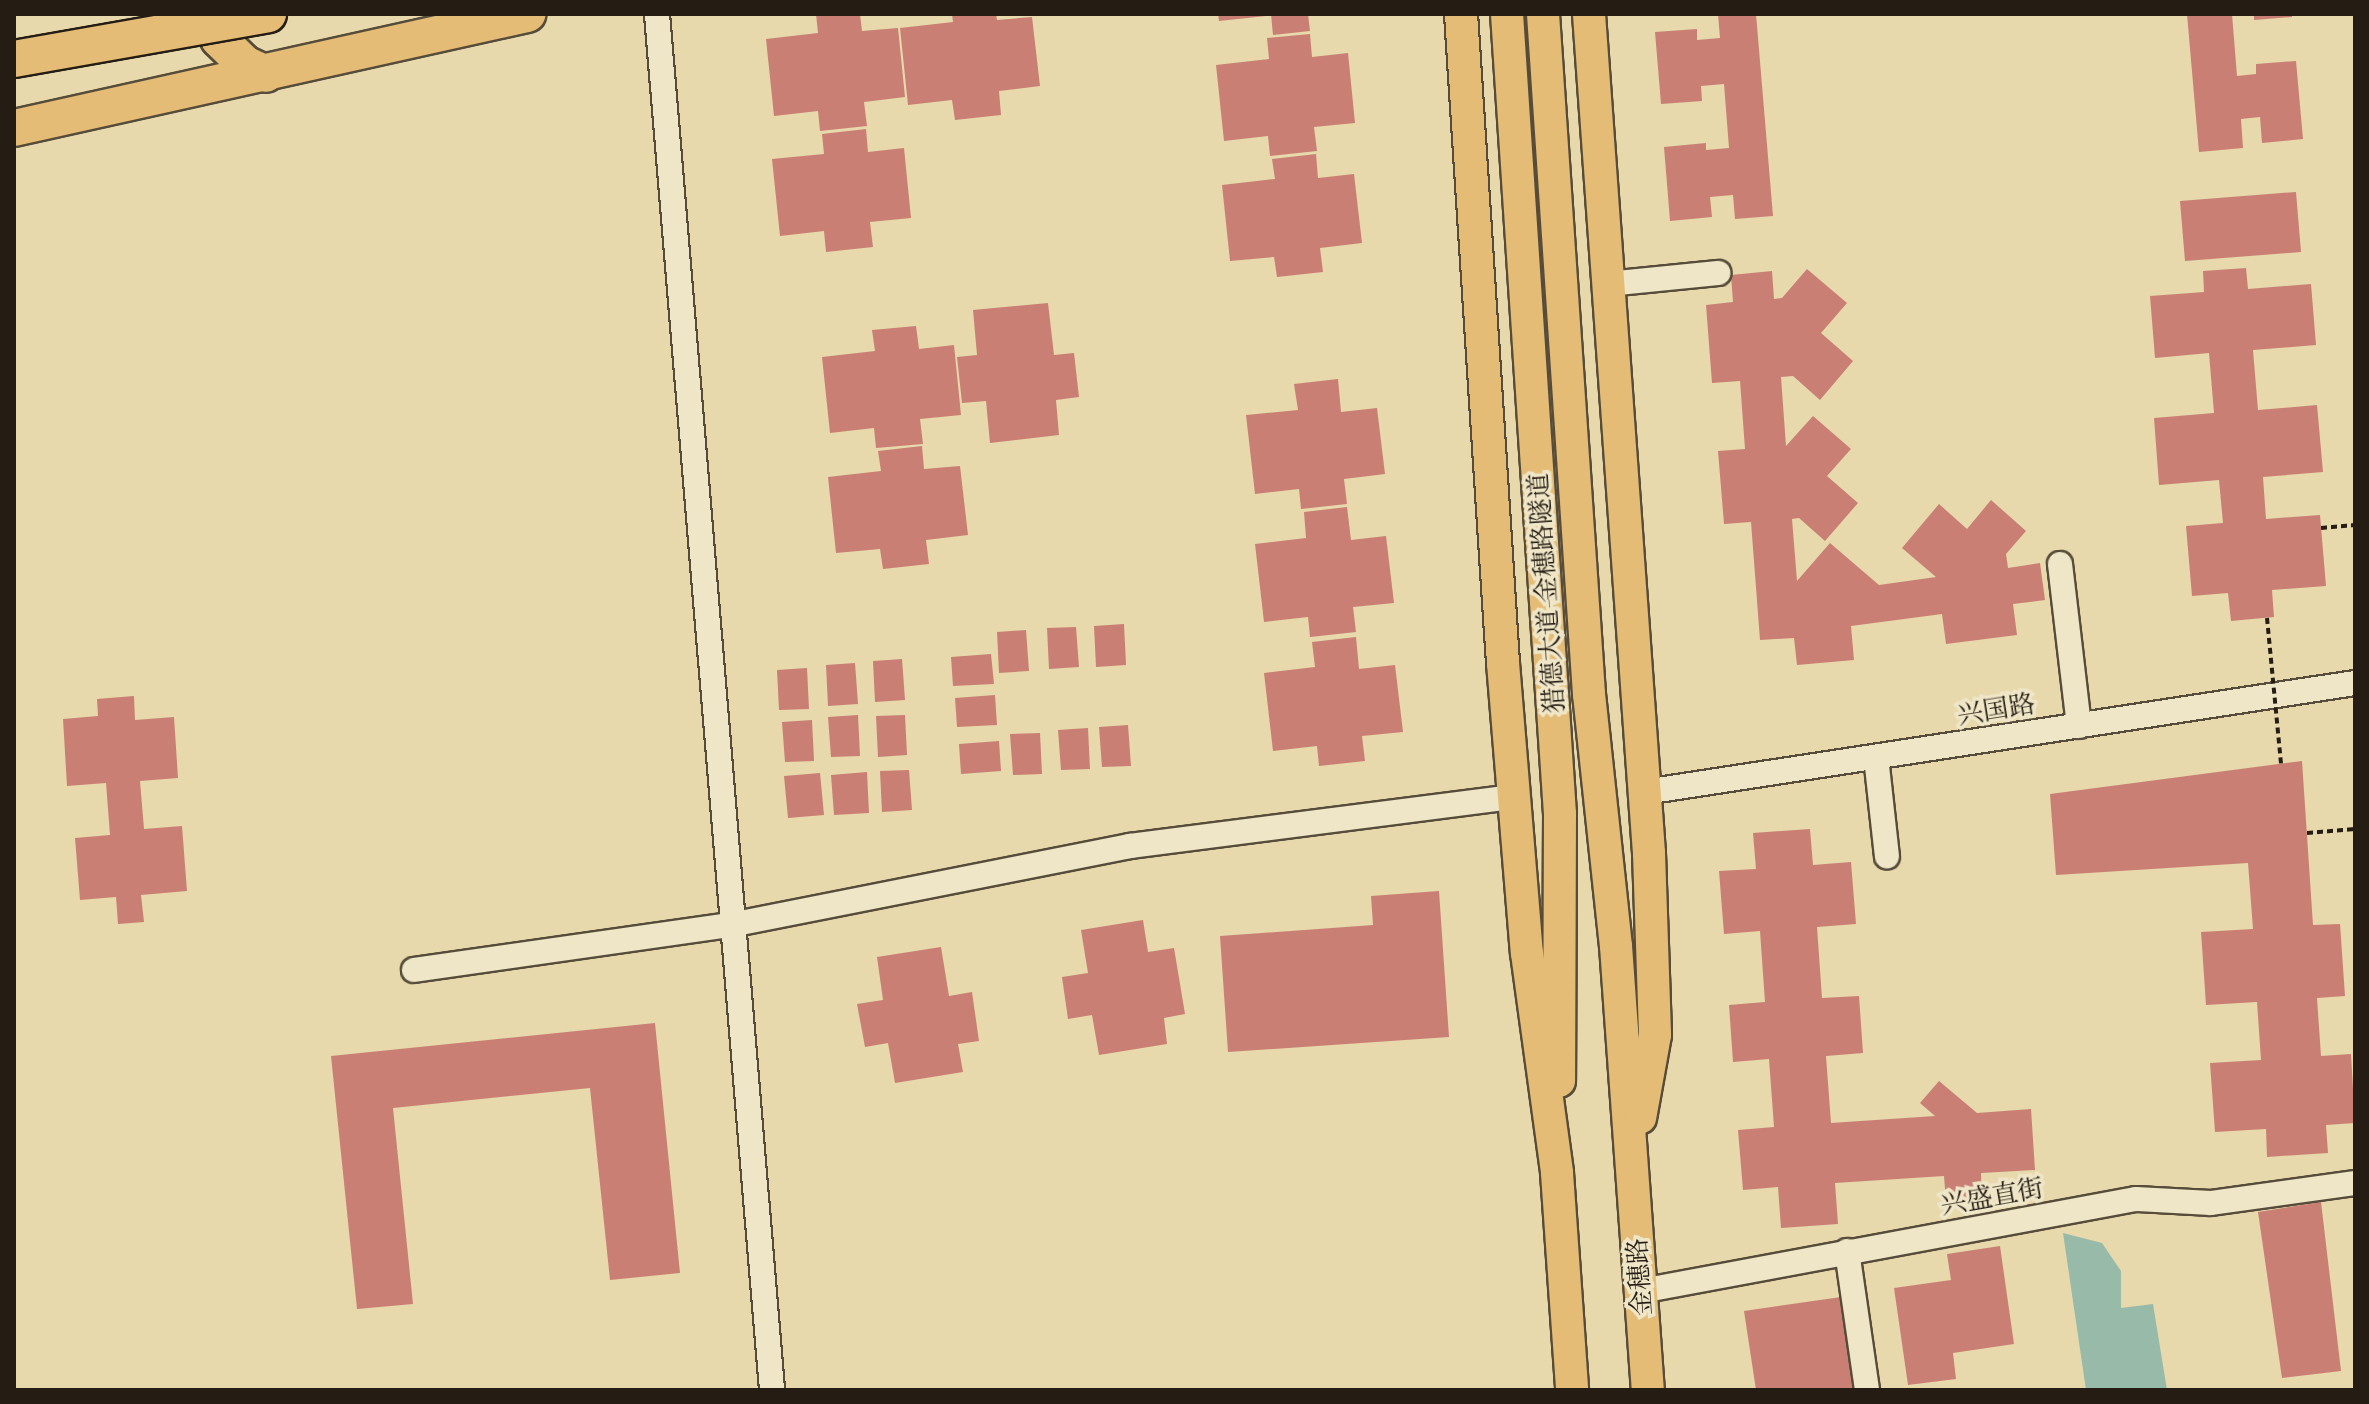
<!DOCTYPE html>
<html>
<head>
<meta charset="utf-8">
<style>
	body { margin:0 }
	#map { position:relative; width:2369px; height:1404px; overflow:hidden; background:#e7d9ab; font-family:"IM FELL French Canon","Noto Serif SC",serif }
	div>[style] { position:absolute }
	.water>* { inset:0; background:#97baa9 }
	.building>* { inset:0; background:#c97f74 }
	.path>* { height:4px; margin-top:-2px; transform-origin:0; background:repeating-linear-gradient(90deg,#251d13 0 6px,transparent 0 10px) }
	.roads { filter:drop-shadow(2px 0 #564c39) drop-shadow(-2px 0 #564c39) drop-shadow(0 2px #564c39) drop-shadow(0 -2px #564c39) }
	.minor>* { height:24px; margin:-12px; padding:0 12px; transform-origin:12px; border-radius:12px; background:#efe6c8 }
	.major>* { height:32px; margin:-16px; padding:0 16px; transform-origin:16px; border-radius:16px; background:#e4bc76 }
	.highway>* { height:36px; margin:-18px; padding:0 18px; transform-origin:18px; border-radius:18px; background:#e4bc76 }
	.path-bridge>* { height:4px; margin-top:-2px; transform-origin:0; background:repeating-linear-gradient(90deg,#251d13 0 6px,transparent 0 10px) }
	.bridges { filter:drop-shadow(2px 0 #251d13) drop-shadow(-2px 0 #251d13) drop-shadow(0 2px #251d13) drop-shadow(0 -2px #251d13) }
	.highway-bridge>* { height:36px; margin:-18px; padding:0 18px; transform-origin:18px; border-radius:18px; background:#e4bc76 }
	span { translate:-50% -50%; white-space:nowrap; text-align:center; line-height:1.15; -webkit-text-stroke:7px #efe6c8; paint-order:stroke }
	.street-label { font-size:26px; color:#251d13 }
	.frame { position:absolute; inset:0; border:16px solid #251d13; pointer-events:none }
</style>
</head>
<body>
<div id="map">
	<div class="water">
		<div style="clip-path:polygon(2063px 1233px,2102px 1243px,2121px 1271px,2121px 1308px,2153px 1304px,2167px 1390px,2086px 1390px)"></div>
	</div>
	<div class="building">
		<div style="clip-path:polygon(816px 14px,860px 14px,862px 31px,898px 28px,905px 97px,864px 102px,867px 126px,820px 131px,818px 111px,774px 116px,766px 39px,818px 33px)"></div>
		<div style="clip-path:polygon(952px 14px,996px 14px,997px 20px,1032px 17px,1040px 86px,999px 91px,1001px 115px,955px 120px,952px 100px,908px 105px,900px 28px,953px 22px)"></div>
		<div style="clip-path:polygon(1218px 14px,1266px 14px,1266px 16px,1219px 21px)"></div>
		<div style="clip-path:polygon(1271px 14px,1308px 14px,1310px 31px,1273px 35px)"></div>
		<div style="clip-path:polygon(1718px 14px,1756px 14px,1773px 216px,1735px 219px,1733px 195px,1710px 197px,1712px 217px,1670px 221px,1664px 147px,1706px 143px,1706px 150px,1729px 148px,1724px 84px,1701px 86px,1702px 101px,1661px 104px,1655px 32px,1697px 29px,1697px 40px,1720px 38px)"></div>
		<div style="clip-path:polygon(2187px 14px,2232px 14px,2237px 76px,2256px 74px,2256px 64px,2296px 61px,2303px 139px,2262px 143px,2260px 117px,2241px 119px,2243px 148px,2199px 152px)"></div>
		<div style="clip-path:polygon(2254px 14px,2292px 14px,2292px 17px,2254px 20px)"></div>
		<div style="clip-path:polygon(1310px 34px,1312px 57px,1348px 53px,1355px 123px,1314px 127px,1317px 151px,1270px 156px,1268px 136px,1224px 141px,1216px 65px,1269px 59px,1267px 38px)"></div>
		<div style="clip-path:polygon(866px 129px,868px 152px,904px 148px,911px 218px,870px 222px,873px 247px,826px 252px,824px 231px,780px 236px,772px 159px,824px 154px,822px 134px)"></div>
		<div style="clip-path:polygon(1316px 154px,1318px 178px,1354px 174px,1362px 243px,1320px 248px,1323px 272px,1277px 277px,1274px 257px,1230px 261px,1222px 185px,1275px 179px,1272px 159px)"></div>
		<div style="clip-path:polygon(2296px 192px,2301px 252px,2185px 261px,2180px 201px)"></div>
		<div style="clip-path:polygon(2246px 268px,2248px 289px,2311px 284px,2316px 345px,2253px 350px,2258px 410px,2317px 405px,2323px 472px,2263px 477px,2266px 519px,2320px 515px,2326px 586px,2272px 590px,2274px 617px,2231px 621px,2228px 593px,2192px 596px,2186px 526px,2223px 523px,2219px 480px,2159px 485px,2154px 418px,2214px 413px,2209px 353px,2155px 358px,2150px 296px,2204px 292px,2203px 271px)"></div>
		<div style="clip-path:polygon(1807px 269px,1847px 303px,1821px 333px,1853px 361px,1820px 400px,1793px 376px,1781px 377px,1786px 446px,1813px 416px,1851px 449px,1827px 476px,1858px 503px,1825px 541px,1799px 518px,1792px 519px,1797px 581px,1830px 543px,1879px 585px,1936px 577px,1902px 548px,1939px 504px,1967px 529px,1991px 500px,2026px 531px,2006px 554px,2008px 568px,2040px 563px,2045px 600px,2013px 604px,2017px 635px,1946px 644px,1942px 614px,1851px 626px,1854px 660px,1797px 665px,1794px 638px,1760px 640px,1751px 522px,1724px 524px,1718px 451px,1745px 449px,1740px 381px,1712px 383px,1706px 305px,1733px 302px,1731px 275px,1772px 271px,1774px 299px,1782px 298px)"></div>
		<div style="clip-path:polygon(1048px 303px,1054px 355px,1074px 353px,1079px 397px,1056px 400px,1059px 435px,990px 443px,986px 401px,962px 403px,957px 357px,977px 355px,973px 310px)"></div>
		<div style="clip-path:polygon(916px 326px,919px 349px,954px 345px,961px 415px,920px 419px,923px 444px,876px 448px,874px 428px,830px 433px,822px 357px,875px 351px,872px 330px)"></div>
		<div style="clip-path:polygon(1338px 379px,1341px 412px,1377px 408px,1385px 474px,1344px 479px,1347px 504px,1301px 509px,1299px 489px,1255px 494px,1246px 415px,1298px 410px,1294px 384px)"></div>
		<div style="clip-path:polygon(922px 446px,924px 469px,960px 466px,968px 535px,926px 540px,929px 564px,883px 569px,880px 549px,836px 553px,828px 477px,881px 471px,878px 451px)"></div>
		<div style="clip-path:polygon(1347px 507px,1351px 540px,1386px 536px,1394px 603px,1353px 607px,1356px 632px,1310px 637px,1308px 617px,1264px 622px,1255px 544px,1306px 538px,1304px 512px)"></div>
		<div style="clip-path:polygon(1124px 624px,1126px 665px,1096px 667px,1094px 626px)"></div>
		<div style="clip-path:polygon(1076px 627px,1079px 667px,1049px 669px,1047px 628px)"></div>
		<div style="clip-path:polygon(1026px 630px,1029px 671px,999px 673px,997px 632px)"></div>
		<div style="clip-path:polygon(1356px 637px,1359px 669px,1395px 665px,1403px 732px,1362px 736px,1365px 761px,1319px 766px,1317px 746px,1273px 751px,1264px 673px,1315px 667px,1312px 642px)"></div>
		<div style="clip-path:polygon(991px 654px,994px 684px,953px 686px,951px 657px)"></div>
		<div style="clip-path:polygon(902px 659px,905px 700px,875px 702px,873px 661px)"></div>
		<div style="clip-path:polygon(855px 663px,858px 704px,828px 706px,826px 665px)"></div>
		<div style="clip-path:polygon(807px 668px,809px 709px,779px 710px,777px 670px)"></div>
		<div style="clip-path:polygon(995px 695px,997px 725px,957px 727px,955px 698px)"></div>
		<div style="clip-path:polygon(134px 696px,135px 720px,174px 717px,178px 778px,140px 781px,144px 829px,182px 826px,187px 891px,141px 895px,144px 922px,118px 924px,116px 897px,80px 900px,75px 838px,110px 835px,106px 783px,67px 786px,63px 719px,98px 716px,97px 699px)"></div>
		<div style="clip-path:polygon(858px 715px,860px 756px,831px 757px,828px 717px)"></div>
		<div style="clip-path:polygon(905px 715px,907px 755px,878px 757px,876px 716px)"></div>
		<div style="clip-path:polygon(812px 720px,814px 761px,785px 762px,782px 722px)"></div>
		<div style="clip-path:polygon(1128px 725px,1131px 766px,1102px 767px,1099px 727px)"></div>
		<div style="clip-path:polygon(1088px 728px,1090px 769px,1061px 770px,1058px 730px)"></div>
		<div style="clip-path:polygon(1040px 733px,1042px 774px,1013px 775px,1010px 734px)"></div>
		<div style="clip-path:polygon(999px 741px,1001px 771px,961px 774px,959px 744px)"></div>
		<div style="clip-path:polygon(2302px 761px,2313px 925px,2340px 924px,2345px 996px,2317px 998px,2321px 1056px,2351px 1054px,2355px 1123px,2326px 1125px,2328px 1153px,2267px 1157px,2266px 1129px,2215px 1132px,2210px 1063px,2261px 1060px,2257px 1002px,2206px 1005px,2201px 932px,2253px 929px,2248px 863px,2056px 875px,2050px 794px)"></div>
		<div style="clip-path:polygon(909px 770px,912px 810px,882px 812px,880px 771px)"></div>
		<div style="clip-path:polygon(867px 772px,869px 813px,834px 815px,831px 775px)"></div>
		<div style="clip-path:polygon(820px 773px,824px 815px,788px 818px,784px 776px)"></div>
		<div style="clip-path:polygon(1810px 829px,1813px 865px,1851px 862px,1856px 924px,1817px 927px,1822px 998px,1859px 996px,1863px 1053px,1826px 1056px,1831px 1123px,1935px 1116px,1920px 1103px,1939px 1081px,1977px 1113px,2031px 1109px,2035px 1170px,1981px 1173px,1982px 1199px,1946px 1202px,1944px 1176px,1835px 1183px,1838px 1224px,1781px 1228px,1778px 1187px,1743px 1190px,1738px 1130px,1774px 1127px,1769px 1059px,1733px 1062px,1729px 1005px,1765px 1002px,1760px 931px,1724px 934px,1719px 871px,1756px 869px,1753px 833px)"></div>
		<div style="clip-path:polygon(1439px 891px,1449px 1037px,1228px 1052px,1220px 936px,1373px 925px,1371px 896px)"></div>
		<div style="clip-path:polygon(1143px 920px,1148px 952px,1174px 948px,1185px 1014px,1164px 1018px,1167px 1044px,1099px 1055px,1092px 1015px,1068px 1019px,1062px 977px,1088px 973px,1081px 930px)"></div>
		<div style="clip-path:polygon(941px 947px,949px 996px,972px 992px,979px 1041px,958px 1044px,963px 1072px,895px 1083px,888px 1043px,865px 1047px,857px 1004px,883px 1000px,877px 957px)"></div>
		<div style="clip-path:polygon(655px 1023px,680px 1273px,610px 1280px,590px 1088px,393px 1108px,413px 1304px,357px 1309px,331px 1056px)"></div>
		<div style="clip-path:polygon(2321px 1202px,2341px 1371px,2282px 1378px,2258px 1212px)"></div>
		<div style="clip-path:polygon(2000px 1246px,2014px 1344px,1953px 1353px,1956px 1379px,1908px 1385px,1894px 1288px,1951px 1280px,1947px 1254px)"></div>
		<div style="clip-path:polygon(1841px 1297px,1855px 1390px,1756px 1390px,1744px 1311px)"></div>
	</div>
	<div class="path">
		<div style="left:2321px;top:528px;width:34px;rotate:-5deg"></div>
		<div style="left:2307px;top:833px;width:48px;rotate:-4.8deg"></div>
	</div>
	<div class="roads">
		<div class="minor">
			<div style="left:657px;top:14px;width:1381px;rotate:85.22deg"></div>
			<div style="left:1607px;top:284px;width:112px;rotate:-5.7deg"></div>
			<div style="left:2060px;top:564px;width:163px;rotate:83.3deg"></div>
			<div style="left:1876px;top:757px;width:100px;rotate:83.7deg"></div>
			<div style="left:1645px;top:792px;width:718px;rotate:-8.73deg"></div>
			<div style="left:414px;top:970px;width:320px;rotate:-8.1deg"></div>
			<div style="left:731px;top:925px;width:407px;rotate:-11.2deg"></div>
			<div style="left:1130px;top:846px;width:388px;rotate:-7.3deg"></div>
			<div style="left:1847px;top:1251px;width:140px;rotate:81.8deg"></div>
			<div style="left:1641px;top:1291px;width:503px;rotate:-10.53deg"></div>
			<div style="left:2136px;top:1199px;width:75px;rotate:3.1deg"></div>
			<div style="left:2211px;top:1203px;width:145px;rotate:-7.9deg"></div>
		</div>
		<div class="major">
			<div style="left:1461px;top:14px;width:650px;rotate:86.3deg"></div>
			<div style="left:1503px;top:663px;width:291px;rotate:85.3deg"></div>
			<div style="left:1527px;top:953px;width:222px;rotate:82.2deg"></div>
			<div style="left:1557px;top:1173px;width:218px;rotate:86deg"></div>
			<div style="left:1507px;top:14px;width:802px;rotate:86.21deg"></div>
			<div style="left:1560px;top:814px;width:267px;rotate:90.2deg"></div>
			<div style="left:1543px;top:14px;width:682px;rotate:86.13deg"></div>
			<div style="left:1589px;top:694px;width:253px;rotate:83.9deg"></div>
			<div style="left:1616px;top:946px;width:445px;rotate:85.9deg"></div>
			<div style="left:1589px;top:14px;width:841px;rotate:85.91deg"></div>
			<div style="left:1649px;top:853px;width:182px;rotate:88.1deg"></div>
			<div style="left:1655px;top:1035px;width:84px;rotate:100.2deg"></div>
		</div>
		<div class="highway">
			<div style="left:208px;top:14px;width:27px;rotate:66deg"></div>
			<div style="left:219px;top:39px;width:36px;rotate:44deg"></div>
			<div style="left:245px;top:64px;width:23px;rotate:25deg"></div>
			<div style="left:14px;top:128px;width:526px;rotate:-12.53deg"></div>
		</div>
	</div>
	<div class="path-bridge">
		<div style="left:2267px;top:618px;width:146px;rotate:84.5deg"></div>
	</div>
	<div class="bridges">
		<div class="highway-bridge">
			<div style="left:14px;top:59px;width:258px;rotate:-10deg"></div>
		</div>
	</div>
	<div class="street-label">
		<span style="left:1547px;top:593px;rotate:-94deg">猎德大道-金穗路隧道</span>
		<span style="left:1996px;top:710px;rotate:-9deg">兴国路</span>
		<span style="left:1992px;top:1197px;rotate:-10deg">兴盛直街</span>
		<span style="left:1640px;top:1277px;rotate:-94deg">金穗路</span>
	</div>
	<div class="frame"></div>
</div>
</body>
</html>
